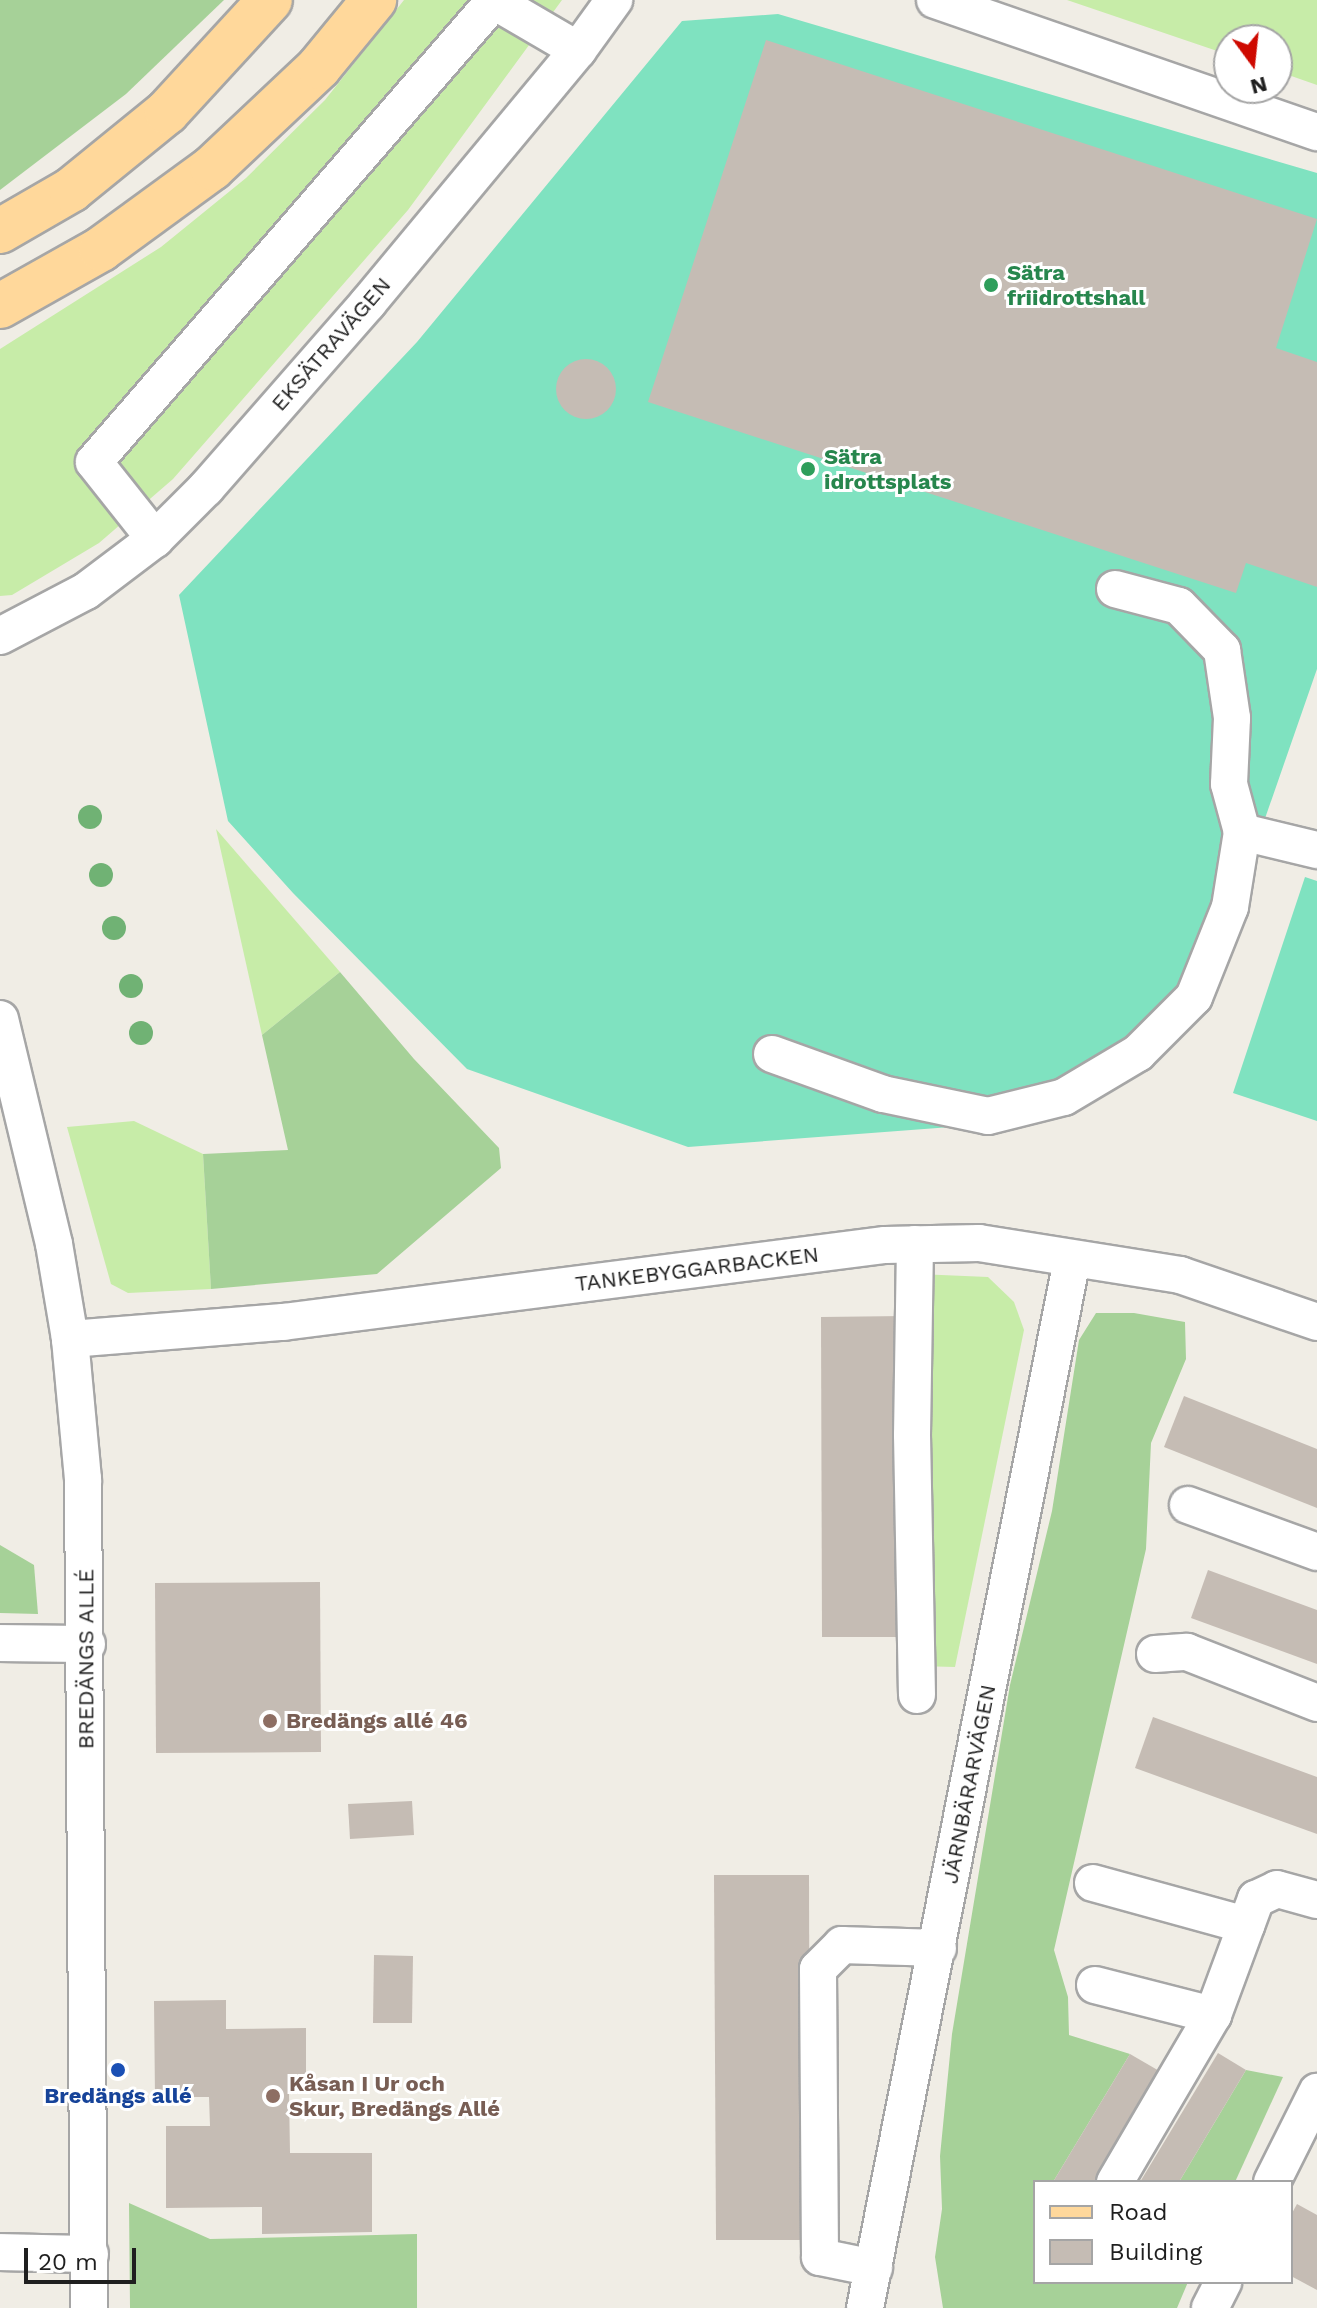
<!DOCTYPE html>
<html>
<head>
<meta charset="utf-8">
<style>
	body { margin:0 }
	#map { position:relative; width:1317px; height:2308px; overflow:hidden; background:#f0ede5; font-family:"Work Sans",sans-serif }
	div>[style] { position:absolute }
	.grass>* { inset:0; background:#c7eca8 }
	.forest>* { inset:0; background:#a6d198 }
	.pitch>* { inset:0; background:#7fe2c0 }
	.building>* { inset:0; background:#c5bcb4 }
	.round { border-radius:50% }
	.roads { filter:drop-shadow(2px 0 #a6a6a6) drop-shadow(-2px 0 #a6a6a6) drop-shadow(0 2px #a6a6a6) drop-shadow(0 -2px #a6a6a6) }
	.minor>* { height:36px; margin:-18px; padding:0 18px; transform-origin:18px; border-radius:18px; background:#fff }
	.major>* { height:44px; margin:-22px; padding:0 22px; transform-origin:22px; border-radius:22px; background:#ffd89b }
	.trees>* { width:24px; height:24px; margin:-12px; border-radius:50%; background:#70b274 }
	.dots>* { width:22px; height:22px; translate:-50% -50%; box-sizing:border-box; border:4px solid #fff; border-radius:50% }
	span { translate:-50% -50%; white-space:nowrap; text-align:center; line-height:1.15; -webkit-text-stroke:6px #fff; paint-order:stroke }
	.leisure-label { font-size:22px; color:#27864d; font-weight:700 }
	.left { translate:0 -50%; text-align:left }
	.street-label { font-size:22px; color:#1f1f1f }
	.education-label { font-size:22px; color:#785e54; font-weight:700 }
	.transit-label { font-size:22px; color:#164399; font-weight:700 }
	.legend { position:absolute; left:1033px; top:2180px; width:260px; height:104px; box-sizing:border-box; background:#fff; border:2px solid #a5a5a5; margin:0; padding:10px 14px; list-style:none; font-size:24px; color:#1f1f1f }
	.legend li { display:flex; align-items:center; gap:16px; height:40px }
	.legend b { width:40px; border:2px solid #a5a5a5 }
	.north { position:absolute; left:1213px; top:24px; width:80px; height:80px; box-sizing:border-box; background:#fff; border:2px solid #a5a5a5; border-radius:50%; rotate:165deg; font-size:22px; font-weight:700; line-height:32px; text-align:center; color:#1f1f1f }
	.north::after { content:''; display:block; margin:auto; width:28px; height:36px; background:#ce0900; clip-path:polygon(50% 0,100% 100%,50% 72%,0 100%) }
	.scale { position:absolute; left:24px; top:2248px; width:112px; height:36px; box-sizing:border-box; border:4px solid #1f1f1f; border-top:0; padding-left:10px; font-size:24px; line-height:28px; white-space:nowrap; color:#1f1f1f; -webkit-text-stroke:6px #fff; paint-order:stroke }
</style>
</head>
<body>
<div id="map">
	<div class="grass">
		<div style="clip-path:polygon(404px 0,562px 0,408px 210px,173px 479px,99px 543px,12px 595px,0 596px,0 349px,161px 247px,246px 178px,325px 100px)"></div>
		<div style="clip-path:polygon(1067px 0,1317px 0,1317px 85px,1277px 71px,1277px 40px,1229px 40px,1229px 55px)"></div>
		<div style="clip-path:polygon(216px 829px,340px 972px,262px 1035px)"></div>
		<div style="clip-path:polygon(134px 1121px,203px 1154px,211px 1289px,128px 1293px,111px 1284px,67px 1127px)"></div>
		<div style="clip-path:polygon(918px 1274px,988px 1277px,1014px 1302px,1024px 1330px,955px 1667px,917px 1666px)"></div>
	</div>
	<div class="forest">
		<div style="clip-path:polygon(0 0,224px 0,126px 94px,0 190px)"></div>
		<div style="clip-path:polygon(340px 972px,414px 1059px,499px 1148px,501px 1168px,377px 1274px,211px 1289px,203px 1154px,288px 1150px,262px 1035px)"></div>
		<div style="clip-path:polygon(1096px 1313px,1134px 1313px,1185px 1322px,1186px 1359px,1151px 1443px,1146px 1549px,1054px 1950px,1068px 1997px,1069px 2035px,1130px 2054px,1053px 2182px,1035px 2182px,1035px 2282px,1188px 2282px,1177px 2308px,943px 2308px,935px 2257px,942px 2209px,940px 2156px,952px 2034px,1010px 1685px,1052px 1511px,1079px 1340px)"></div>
		<div style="clip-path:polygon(0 1545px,34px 1565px,38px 1614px,0 1613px)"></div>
		<div style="clip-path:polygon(1246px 2070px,1283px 2077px,1235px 2182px,1179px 2182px)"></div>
		<div style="clip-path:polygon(129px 2203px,210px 2239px,417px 2234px,417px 2308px,130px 2308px)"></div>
	</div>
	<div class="pitch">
		<div style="clip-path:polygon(778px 14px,1317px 173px,1317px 669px,1205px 991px,1166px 1044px,964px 1126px,688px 1147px,467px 1069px,293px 893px,228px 821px,179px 595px,417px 342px,682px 21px)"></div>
		<div style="clip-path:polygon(1305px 877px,1317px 881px,1317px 1121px,1233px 1093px)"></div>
	</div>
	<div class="building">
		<div style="clip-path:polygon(766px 40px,1317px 219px,1276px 348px,1317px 362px,1317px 587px,1246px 563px,1236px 593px,648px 402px)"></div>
		<div class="round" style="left:556px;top:359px;width:60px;height:60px"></div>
		<div style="clip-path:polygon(904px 1316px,906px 1637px,822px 1637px,821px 1317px)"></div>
		<div style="clip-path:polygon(1184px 1396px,1317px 1449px,1317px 1508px,1164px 1447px)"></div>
		<div style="clip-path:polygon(1208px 1570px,1317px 1610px,1317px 1664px,1191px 1618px)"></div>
		<div style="clip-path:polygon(320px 1582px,321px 1752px,156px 1753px,155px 1583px)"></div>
		<div style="clip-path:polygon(1153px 1717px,1317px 1777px,1317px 1834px,1135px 1768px)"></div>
		<div style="clip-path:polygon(412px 1801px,414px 1835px,350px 1839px,348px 1804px)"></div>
		<div style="clip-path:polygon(714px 1875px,809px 1875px,810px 2240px,716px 2240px)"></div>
		<div style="clip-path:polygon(374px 1955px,413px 1956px,412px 2023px,373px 2023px)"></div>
		<div style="clip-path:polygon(226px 2000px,226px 2029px,306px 2028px,306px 2093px,289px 2093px,290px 2153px,372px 2153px,372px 2232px,262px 2234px,262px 2207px,166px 2208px,166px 2126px,210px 2126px,209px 2097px,155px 2097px,154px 2001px)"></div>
		<div style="clip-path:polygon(1218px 2053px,1246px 2070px,1179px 2182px,1140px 2182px)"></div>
		<div style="clip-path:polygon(1130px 2054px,1161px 2072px,1094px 2182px,1053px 2182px)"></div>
		<div style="clip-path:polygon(1297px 2204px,1317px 2215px,1317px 2290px,1291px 2276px,1291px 2215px)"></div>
	</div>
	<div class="roads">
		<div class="minor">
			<div style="left:935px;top:0;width:404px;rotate:19.1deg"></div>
			<div style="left:155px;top:539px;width:98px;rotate:-128.4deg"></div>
			<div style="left:94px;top:462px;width:610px;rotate:-49.05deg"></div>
			<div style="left:494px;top:1px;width:97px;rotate:30.3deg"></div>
			<div style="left:1115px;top:589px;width:66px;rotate:14.9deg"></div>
			<div style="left:1179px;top:606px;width:62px;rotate:45.7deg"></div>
			<div style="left:1222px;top:650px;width:69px;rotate:81.6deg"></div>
			<div style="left:1232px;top:718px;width:66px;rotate:92.6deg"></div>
			<div style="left:1229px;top:784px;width:50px;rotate:74.8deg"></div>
			<div style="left:1242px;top:832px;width:77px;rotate:13.5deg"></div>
			<div style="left:0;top:636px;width:97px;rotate:-27.6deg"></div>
			<div style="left:86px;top:591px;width:86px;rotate:-37deg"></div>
			<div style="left:155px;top:539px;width:72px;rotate:-45deg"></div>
			<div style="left:206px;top:488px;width:246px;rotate:-48.8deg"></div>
			<div style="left:368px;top:303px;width:329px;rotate:-50.3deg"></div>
			<div style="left:578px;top:50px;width:62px;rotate:-54.2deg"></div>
			<div style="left:0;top:1019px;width:231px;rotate:76.5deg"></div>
			<div style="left:54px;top:1244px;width:96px;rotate:80.4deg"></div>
			<div style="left:70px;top:1339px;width:141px;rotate:84.7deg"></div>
			<div style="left:83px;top:1479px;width:829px;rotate:89.59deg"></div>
			<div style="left:772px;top:1054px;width:118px;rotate:19.8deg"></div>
			<div style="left:883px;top:1094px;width:107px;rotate:11.8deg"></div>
			<div style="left:988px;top:1116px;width:78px;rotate:-14deg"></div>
			<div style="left:1064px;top:1097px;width:86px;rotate:-30.7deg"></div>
			<div style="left:1138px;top:1053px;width:79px;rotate:-45deg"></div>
			<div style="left:1194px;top:997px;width:97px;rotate:-68.2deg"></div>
			<div style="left:1230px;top:907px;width:76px;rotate:-80.9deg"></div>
			<div style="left:915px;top:1244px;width:191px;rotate:90.9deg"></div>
			<div style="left:912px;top:1435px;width:260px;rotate:88.9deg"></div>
			<div style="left:70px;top:1339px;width:214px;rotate:-4.6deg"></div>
			<div style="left:283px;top:1322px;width:607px;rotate:-7.29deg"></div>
			<div style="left:885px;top:1245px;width:94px;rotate:-1.2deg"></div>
			<div style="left:979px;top:1243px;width:204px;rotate:9deg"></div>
			<div style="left:1180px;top:1275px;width:145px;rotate:18.9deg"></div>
			<div style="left:1188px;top:1505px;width:137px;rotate:20deg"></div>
			<div style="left:0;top:1643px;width:87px;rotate:0.7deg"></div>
			<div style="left:1155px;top:1654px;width:32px;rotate:-4deg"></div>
			<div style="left:1187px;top:1652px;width:140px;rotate:21.4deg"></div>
			<div style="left:1093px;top:1883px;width:159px;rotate:15.4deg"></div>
			<div style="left:1095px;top:1985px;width:122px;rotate:14.3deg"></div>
			<div style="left:1115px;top:2182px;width:194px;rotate:-59.6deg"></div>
			<div style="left:1213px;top:2015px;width:124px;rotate:-69.7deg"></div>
			<div style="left:1256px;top:1899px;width:23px;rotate:-25deg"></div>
			<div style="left:1277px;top:1889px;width:41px;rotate:15.4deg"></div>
			<div style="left:1272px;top:2182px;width:101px;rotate:-63.4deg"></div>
			<div style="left:0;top:2252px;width:90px;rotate:1.3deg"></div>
			<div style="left:874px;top:2268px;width:55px;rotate:-168.5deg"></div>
			<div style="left:820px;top:2257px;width:288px;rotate:-90.4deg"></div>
			<div style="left:818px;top:1969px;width:34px;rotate:-45deg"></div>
			<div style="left:842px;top:1945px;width:96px;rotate:1.8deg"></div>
			<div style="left:865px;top:2308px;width:1068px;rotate:-78.83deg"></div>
			<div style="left:1210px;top:2308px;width:29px;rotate:-63deg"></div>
		</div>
		<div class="major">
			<div style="left:0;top:231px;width:82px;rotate:-30deg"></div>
			<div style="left:71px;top:190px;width:124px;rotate:-39.1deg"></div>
			<div style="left:167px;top:112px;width:152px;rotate:-47.4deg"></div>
			<div style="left:0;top:306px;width:116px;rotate:-29.4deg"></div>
			<div style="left:101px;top:249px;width:137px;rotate:-36.1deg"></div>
			<div style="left:212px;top:168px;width:147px;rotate:-43.3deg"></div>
			<div style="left:319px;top:67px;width:87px;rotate:-50.6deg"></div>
		</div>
	</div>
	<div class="trees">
		<div style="left:90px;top:817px"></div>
		<div style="left:101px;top:875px"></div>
		<div style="left:114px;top:928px"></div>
		<div style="left:131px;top:986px"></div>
		<div style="left:141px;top:1033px"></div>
	</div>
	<div class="dots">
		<div style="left:991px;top:285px;background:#2e9e5b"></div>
		<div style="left:808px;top:469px;background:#2e9e5b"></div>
		<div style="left:270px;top:1721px;background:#8d6e63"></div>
		<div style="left:118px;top:2070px;background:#1a4fb4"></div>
		<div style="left:273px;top:2096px;background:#8d6e63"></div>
	</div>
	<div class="leisure-label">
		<span class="left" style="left:1007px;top:285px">Sätra<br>friidrottshall</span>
		<span class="left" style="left:824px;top:469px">Sätra<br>idrottsplats</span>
	</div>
	<div class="street-label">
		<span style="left:331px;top:344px;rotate:-49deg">EKSÄTRAVÄGEN</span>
		<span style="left:697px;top:1269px;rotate:-7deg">TANKEBYGGARBACKEN</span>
		<span style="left:86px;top:1659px;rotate:-90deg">BREDÄNGS ALLÉ</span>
		<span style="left:969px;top:1784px;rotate:-79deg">JÄRNBÄRARVÄGEN</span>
	</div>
	<div class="education-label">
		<span class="left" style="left:286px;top:1721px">Bredängs allé 46</span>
		<span class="left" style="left:289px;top:2096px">Kåsan I Ur och<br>Skur, Bredängs Allé</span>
	</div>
	<div class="transit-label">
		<span style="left:118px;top:2096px">Bredängs allé</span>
	</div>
	<ul class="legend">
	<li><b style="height:10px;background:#ffd89b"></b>Road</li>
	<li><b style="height:22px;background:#c5bcb4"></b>Building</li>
	</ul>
	<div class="north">N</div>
	<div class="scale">20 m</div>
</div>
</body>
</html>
